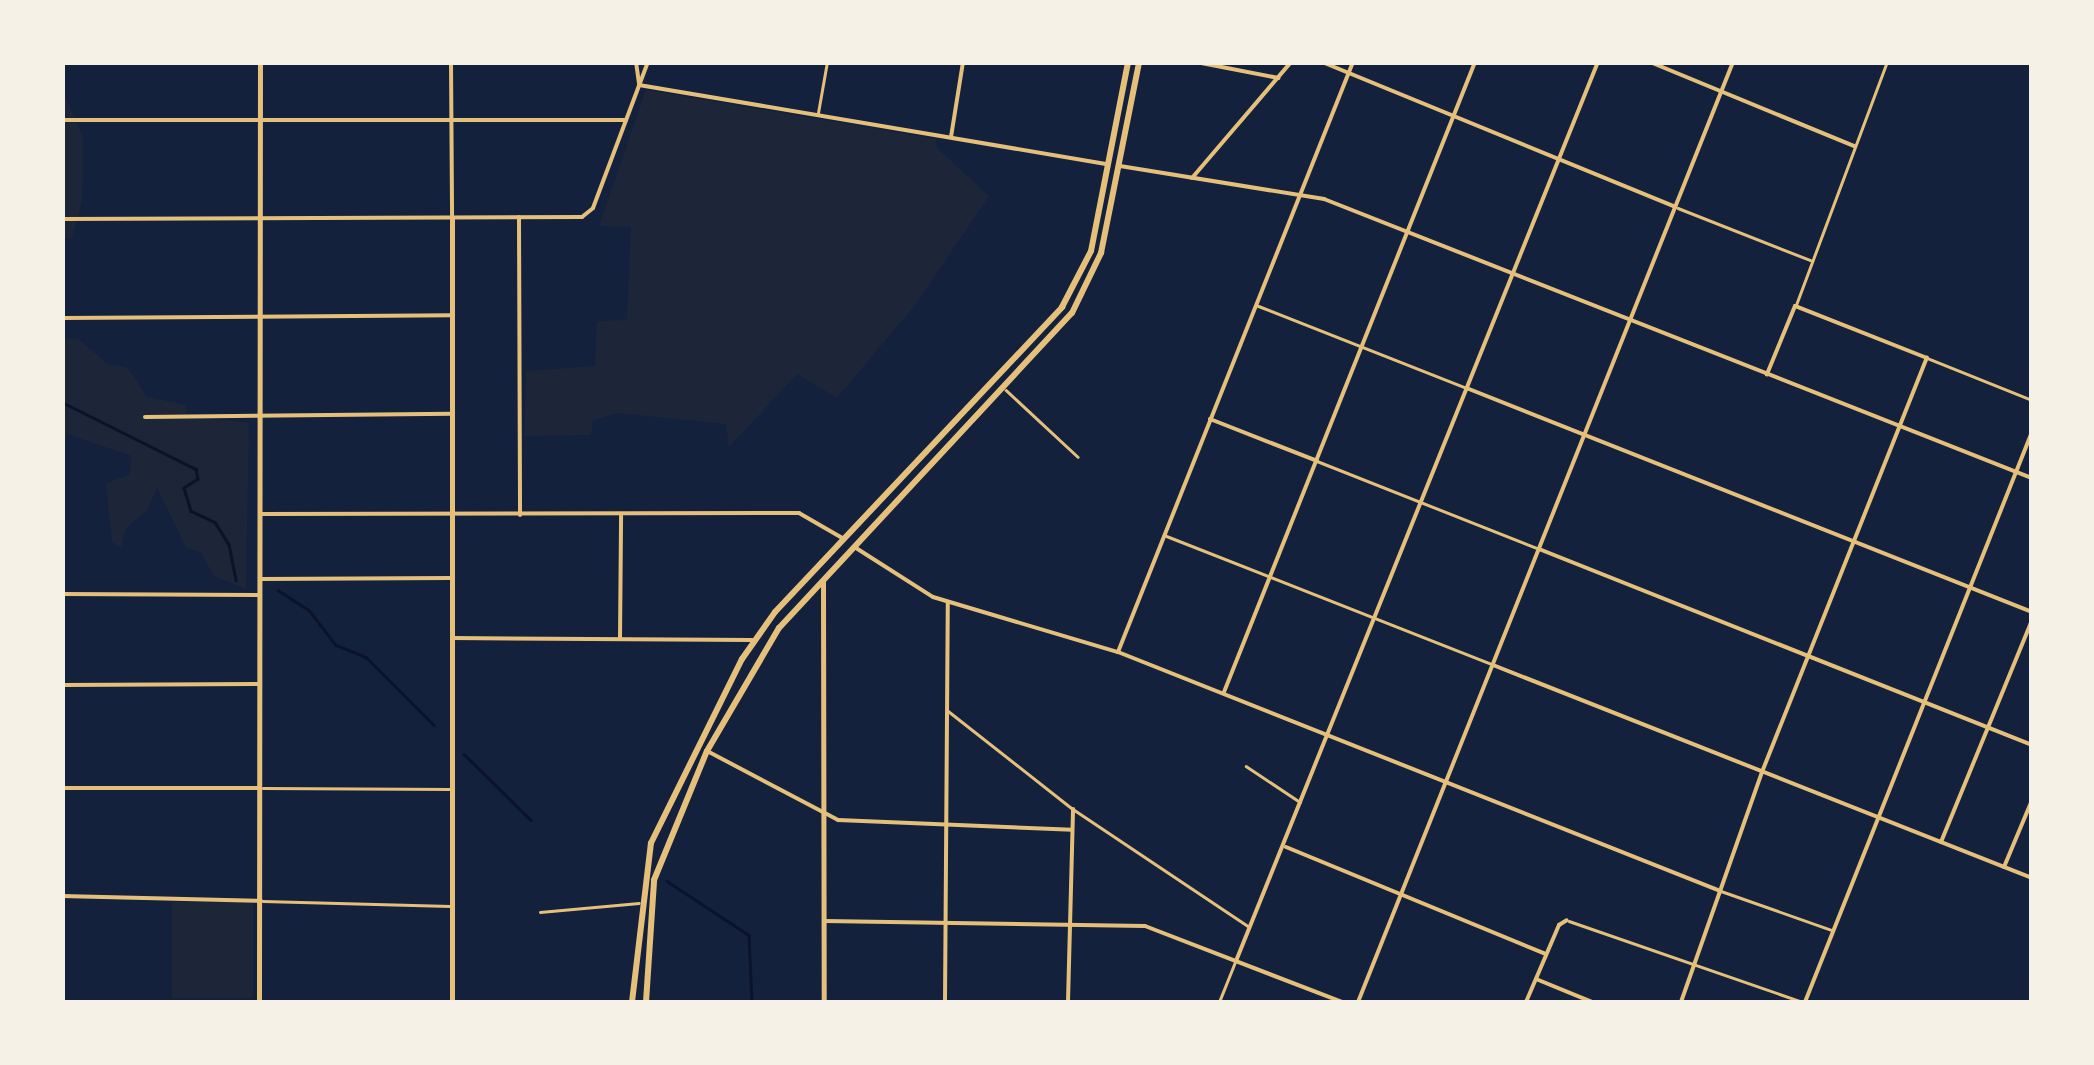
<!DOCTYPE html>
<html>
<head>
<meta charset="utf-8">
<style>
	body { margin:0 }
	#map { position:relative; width:2094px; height:1065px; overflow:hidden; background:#14213d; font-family:Bitter,serif }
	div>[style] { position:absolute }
	.green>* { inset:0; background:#1d2539 }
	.stream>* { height:2.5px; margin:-1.25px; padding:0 1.25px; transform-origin:1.25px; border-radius:1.25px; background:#0b132b }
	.service>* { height:2.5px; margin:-1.25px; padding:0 1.25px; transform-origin:1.25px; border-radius:1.25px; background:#e5c07b }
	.minor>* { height:4px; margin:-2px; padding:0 2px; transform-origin:2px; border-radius:2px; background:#e5c07b }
	.tertiary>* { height:5px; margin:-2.5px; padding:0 2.5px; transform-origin:2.5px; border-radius:2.5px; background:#e5c07b }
	.primary>* { height:6px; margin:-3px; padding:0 3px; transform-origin:3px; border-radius:3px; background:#e5c07b }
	span { translate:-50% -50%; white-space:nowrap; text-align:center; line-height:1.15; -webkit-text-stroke:8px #f6f1e7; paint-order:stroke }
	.frame { position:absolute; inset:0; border:65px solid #f6f1e7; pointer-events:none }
</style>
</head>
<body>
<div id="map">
	<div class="green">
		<div style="clip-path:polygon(62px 89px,83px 137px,82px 201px,72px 238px,63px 238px)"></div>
		<div style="clip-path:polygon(646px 90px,936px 139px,936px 147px,989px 196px,916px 304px,837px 398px,797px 374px,729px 447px,726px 424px,618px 413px,593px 420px,591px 435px,524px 436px,526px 371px,595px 366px,597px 321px,627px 320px,631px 227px,599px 226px)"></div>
		<div style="clip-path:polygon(63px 338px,78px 339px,108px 364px,128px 368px,147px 397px,187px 405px,186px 416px,249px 423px,246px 589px,214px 576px,201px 553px,186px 547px,157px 488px,147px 510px,126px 528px,121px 547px,112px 542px,106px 483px,129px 475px,132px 456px,67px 434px,63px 452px)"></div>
		<div style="clip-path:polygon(172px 902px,253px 902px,253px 998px,172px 998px)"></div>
	</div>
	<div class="stream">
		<div style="left:62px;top:402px;width:150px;rotate:26.6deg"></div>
		<div style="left:196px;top:469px;width:10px;rotate:79deg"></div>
		<div style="left:198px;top:479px;width:17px;rotate:147deg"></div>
		<div style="left:184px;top:488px;width:24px;rotate:73deg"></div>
		<div style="left:191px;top:511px;width:26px;rotate:25deg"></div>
		<div style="left:215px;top:522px;width:26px;rotate:58deg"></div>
		<div style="left:229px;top:544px;width:37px;rotate:79deg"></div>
		<div style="left:278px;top:590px;width:37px;rotate:33deg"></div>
		<div style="left:309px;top:610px;width:44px;rotate:52.4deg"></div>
		<div style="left:336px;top:645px;width:32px;rotate:22deg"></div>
		<div style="left:366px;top:657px;width:96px;rotate:45deg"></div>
		<div style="left:464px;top:754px;width:94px;rotate:44.6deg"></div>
		<div style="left:667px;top:881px;width:98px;rotate:33.4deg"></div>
		<div style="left:749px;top:935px;width:67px;rotate:87.4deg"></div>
	</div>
	<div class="service">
		<div style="left:818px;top:113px;width:52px;rotate:-80deg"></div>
		<div style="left:1678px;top:208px;width:142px;rotate:21.5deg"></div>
		<div style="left:1256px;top:305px;width:227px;rotate:21.5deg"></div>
		<div style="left:1796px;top:305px;width:259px;rotate:-69.5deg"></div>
		<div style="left:1927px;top:358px;width:113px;rotate:21.8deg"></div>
		<div style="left:1006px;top:390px;width:98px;rotate:42.9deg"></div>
		<div style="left:1317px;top:461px;width:237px;rotate:21.6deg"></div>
		<div style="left:1164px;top:535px;width:352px;rotate:21.5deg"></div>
		<div style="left:947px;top:710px;width:160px;rotate:38.2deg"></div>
		<div style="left:1073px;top:809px;width:211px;rotate:33.8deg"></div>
		<div style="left:1246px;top:766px;width:65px;rotate:33.7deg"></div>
		<div style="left:263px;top:788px;width:187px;rotate:0.3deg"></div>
		<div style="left:1721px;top:891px;width:118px;rotate:19.4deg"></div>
		<div style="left:263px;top:901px;width:187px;rotate:1.5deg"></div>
		<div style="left:540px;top:912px;width:99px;rotate:-5.2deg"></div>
		<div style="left:1569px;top:921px;width:248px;rotate:19.1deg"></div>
		<div style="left:1219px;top:1002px;width:43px;rotate:-68.2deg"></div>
	</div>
	<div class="minor">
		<div style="left:451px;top:62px;width:156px;rotate:89.6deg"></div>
		<div style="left:636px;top:62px;width:21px;rotate:82deg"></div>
		<div style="left:1196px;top:62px;width:84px;rotate:11deg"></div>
		<div style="left:1322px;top:62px;width:382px;rotate:22.3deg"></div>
		<div style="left:1650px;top:62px;width:221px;rotate:22.4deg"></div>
		<div style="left:639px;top:85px;width:475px;rotate:9.6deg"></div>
		<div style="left:62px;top:120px;width:564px"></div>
		<div style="left:951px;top:137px;width:76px;rotate:-80.9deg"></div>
		<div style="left:1120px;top:166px;width:207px;rotate:9.2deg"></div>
		<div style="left:1324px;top:199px;width:761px;rotate:21.51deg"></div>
		<div style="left:1192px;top:178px;width:153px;rotate:-49.5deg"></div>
		<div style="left:519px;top:217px;width:298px;rotate:89.8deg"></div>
		<div style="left:62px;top:219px;width:520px;rotate:-0.22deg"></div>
		<div style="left:582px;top:217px;width:14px;rotate:-39deg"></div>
		<div style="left:593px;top:208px;width:156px;rotate:-69.4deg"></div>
		<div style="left:62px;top:318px;width:390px;rotate:-0.4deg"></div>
		<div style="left:1469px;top:389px;width:606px;rotate:21.61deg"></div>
		<div style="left:145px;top:417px;width:307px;rotate:-0.6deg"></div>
		<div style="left:1210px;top:419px;width:115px;rotate:21.4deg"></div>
		<div style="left:261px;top:514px;width:538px;rotate:-0.11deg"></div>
		<div style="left:799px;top:513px;width:52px;rotate:30deg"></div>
		<div style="left:856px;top:548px;width:91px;rotate:32.5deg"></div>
		<div style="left:933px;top:597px;width:193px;rotate:16.6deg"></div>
		<div style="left:1118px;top:652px;width:645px;rotate:21.64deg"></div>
		<div style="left:1539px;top:549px;width:531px;rotate:21.68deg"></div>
		<div style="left:260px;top:579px;width:190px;rotate:-0.3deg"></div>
		<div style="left:62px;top:594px;width:198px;rotate:0.3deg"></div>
		<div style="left:452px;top:638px;width:300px;rotate:0.4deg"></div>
		<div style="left:620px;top:639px;width:123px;rotate:-89.5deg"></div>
		<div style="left:1118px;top:652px;width:635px;rotate:-68.28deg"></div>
		<div style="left:1493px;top:665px;width:580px;rotate:21.56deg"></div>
		<div style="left:62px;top:685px;width:198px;rotate:-0.3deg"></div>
		<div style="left:1224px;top:692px;width:678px;rotate:-68.28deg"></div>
		<div style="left:709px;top:752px;width:146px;rotate:27.8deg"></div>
		<div style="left:838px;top:820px;width:234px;rotate:2.4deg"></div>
		<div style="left:62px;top:788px;width:198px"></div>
		<div style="left:1941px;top:842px;width:240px;rotate:-67.7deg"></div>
		<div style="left:1286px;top:847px;width:280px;rotate:22.4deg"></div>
		<div style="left:2004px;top:867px;width:73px;rotate:-67.3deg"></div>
		<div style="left:62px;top:896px;width:199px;rotate:1.4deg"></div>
		<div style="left:825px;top:921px;width:320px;rotate:0.9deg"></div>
		<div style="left:1145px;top:926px;width:211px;rotate:21.1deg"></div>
		<div style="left:1236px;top:961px;width:969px;rotate:-68.07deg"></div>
		<div style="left:1536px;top:979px;width:61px;rotate:22.3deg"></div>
		<div style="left:945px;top:1002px;width:399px;rotate:-89.6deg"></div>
		<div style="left:1068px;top:1002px;width:193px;rotate:-88.5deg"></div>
		<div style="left:1358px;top:1002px;width:1012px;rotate:-68.25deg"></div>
		<div style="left:1526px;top:1002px;width:84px;rotate:-66.8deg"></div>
		<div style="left:1559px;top:925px;width:9px;rotate:-32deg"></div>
		<div style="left:1681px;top:1002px;width:244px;rotate:-70.6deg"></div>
		<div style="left:1762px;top:772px;width:446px;rotate:-68.3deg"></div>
		<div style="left:1927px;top:358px;width:142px;rotate:-158.5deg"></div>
		<div style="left:1795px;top:306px;width:74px;rotate:112.4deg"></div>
		<div style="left:1805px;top:1002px;width:614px;rotate:-68.29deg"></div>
	</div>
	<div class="tertiary">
		<div style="left:452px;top:218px;width:784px;rotate:90deg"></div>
		<div style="left:823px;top:581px;width:421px;rotate:89.9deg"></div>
		<div style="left:259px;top:1002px;width:940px;rotate:-89.94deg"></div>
	</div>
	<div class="primary">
		<div style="left:632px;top:1002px;width:160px;rotate:-83.2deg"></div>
		<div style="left:651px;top:843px;width:205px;rotate:-63.7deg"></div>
		<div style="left:742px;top:659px;width:57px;rotate:-54.9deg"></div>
		<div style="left:775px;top:612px;width:419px;rotate:-46.7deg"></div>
		<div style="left:1062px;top:307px;width:63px;rotate:-62.6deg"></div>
		<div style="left:1091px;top:251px;width:193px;rotate:-78.9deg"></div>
		<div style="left:646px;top:1002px;width:122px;rotate:-86.2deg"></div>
		<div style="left:654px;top:880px;width:139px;rotate:-67.7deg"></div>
		<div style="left:707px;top:751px;width:143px;rotate:-59.7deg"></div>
		<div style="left:779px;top:628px;width:430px;rotate:-47.1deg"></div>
		<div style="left:1072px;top:313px;width:67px;rotate:-64.2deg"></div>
		<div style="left:1101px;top:253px;width:195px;rotate:-78.7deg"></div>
	</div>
	<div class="frame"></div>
</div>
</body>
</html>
